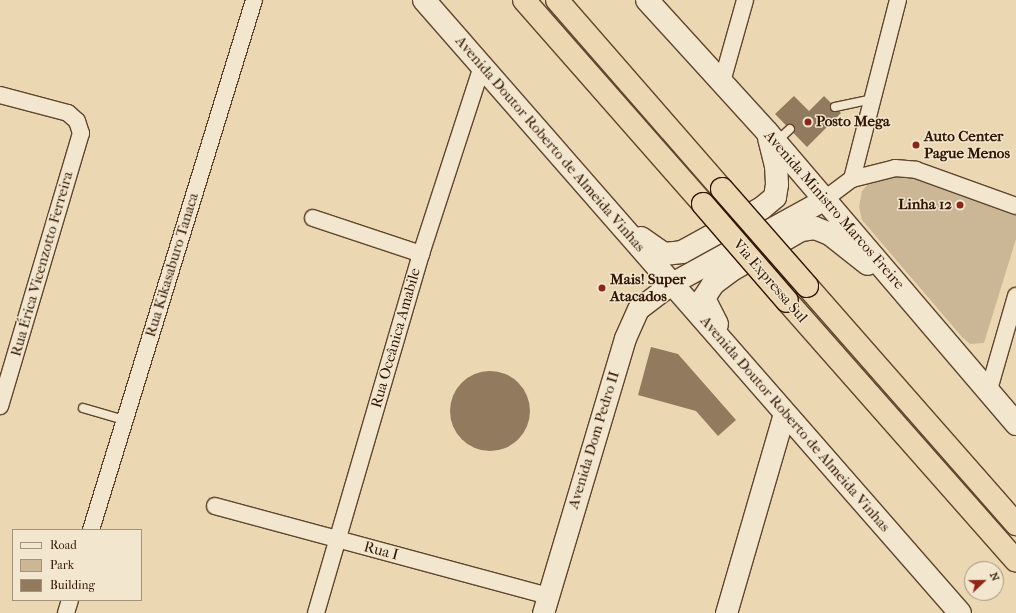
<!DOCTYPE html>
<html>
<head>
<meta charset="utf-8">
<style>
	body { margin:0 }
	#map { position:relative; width:1016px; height:613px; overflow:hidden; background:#ebd8b3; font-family:"IM FELL French Canon",serif }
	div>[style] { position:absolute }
	.green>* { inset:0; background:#cbb795 }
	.building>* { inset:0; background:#917a5d }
	.round { border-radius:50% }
	.roads { filter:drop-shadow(1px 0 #5f452d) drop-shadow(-1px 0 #5f452d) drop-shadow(0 1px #5f452d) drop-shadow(0 -1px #5f452d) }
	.service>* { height:8px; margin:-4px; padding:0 4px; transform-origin:4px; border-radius:4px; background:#f2e6ce }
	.minor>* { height:16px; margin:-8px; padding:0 8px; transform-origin:8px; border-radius:8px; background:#f2e6ce }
	.tertiary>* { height:21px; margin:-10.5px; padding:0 10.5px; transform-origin:10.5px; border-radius:10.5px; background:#f2e6ce }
	.secondary>* { height:22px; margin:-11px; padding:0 11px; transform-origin:11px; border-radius:11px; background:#f2e6ce }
	.motorway>* { height:22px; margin:-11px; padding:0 11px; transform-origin:11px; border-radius:11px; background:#ebd8b3 }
	.bridges { filter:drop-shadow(1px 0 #301400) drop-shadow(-1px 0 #301400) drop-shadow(0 1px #301400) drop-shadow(0 -1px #301400) }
	.motorway-bridge>* { height:22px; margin:-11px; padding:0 11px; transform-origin:11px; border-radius:11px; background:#ebd8b3 }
	.dots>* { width:11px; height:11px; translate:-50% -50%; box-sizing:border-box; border:2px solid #f2e6ce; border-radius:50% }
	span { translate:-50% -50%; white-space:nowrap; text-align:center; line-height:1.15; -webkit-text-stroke:3px #f2e6ce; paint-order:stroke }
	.poi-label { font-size:15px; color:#301400; font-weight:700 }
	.left { translate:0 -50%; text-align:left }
	.right { translate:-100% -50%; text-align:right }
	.street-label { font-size:15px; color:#301400 }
	.legend { position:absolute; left:12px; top:529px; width:130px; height:72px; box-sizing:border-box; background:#f2e6ce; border:1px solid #a4927c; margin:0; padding:5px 7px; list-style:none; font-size:12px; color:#301400 }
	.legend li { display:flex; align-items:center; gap:8px; height:20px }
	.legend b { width:20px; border:1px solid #a4927c }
	.north { position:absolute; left:964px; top:561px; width:40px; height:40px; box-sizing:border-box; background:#f2e6ce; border:1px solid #a4927c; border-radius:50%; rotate:68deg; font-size:11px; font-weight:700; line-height:16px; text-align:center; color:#301400 }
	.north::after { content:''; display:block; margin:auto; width:14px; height:18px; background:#8f2418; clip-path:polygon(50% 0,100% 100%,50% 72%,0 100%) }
</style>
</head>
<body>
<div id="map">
	<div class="green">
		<div style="clip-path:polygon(900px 176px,916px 176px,1016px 207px,1016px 239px,984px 343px,970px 344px,962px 337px,862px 220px,859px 207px,862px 191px,870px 182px,886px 177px)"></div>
	</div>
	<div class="building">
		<div style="clip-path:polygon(794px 96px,809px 111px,824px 96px,841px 113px,807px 147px,775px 114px)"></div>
		<div style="clip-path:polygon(651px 347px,678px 354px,736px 420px,718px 436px,696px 411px,638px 395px)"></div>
		<div class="round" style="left:450px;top:371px;width:80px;height:80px"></div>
	</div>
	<div class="roads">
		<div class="service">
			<div style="left:835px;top:107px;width:39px;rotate:-12deg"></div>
			<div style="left:776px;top:142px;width:19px;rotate:-43deg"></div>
			<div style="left:83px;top:408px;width:43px;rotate:16.3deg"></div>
		</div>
		<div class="minor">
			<div style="left:722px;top:82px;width:85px;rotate:-74.3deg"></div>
			<div style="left:0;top:95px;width:70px;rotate:14.8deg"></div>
			<div style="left:68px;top:113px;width:12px;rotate:42deg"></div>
			<div style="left:77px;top:121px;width:13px;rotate:72deg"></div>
			<div style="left:81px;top:133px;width:285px;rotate:106.5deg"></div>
			<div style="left:852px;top:179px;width:185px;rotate:-75.6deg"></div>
			<div style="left:825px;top:199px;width:34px;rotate:-37deg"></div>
			<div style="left:852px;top:179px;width:44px;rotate:-14.3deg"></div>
			<div style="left:895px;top:168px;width:21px;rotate:5deg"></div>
			<div style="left:916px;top:170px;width:106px;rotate:19.8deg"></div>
			<div style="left:313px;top:218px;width:114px;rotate:18.4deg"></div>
			<div style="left:988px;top:393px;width:101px;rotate:-73.9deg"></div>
			<div style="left:215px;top:506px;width:345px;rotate:15.1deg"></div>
			<div style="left:91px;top:530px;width:554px;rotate:-72.9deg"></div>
			<div style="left:66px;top:613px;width:14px;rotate:-73deg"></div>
			<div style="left:316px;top:613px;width:374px;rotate:-73.7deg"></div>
			<div style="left:421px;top:254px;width:198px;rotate:-72deg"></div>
		</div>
		<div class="tertiary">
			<div style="left:543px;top:613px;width:287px;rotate:-73.4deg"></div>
			<div style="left:625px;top:338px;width:32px;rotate:-66deg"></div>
			<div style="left:638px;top:309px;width:43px;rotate:-37.4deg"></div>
			<div style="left:672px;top:283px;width:175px;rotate:-28.8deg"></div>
			<div style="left:726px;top:613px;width:207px;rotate:-73.8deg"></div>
		</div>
		<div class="secondary">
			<div style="left:424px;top:0;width:814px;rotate:48.83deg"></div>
			<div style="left:647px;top:0;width:178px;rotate:47.7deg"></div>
			<div style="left:767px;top:132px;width:384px;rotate:49.5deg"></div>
			<div style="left:641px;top:238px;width:28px;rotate:35deg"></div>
			<div style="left:664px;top:254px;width:18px;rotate:-6deg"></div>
			<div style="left:682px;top:252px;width:91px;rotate:-28.8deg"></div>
			<div style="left:762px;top:208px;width:17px;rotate:-40deg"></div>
			<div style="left:775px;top:197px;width:13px;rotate:-81deg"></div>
			<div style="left:777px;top:184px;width:18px;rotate:-93deg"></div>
			<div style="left:776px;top:166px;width:29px;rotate:-104deg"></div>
			<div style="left:717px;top:324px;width:29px;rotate:-117deg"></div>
			<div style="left:704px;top:298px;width:17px;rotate:-57deg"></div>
			<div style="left:713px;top:284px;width:21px;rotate:-37deg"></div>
			<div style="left:730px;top:271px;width:82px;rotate:-30deg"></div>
			<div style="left:801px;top:230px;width:14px;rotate:-8deg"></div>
			<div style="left:815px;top:228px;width:16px;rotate:22deg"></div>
			<div style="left:830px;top:234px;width:48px;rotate:38.3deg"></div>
		</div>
		<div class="motorway">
			<div style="left:524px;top:0;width:271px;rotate:48.7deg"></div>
			<div style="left:557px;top:0;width:251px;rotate:48.9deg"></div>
			<div style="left:807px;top:286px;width:317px;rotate:48.7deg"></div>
			<div style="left:787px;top:301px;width:346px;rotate:48.6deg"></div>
		</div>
	</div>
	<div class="bridges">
		<div class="motorway-bridge">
			<div style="left:722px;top:189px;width:129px;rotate:48.8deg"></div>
			<div style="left:703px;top:204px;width:128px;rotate:49.1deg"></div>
		</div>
	</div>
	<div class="dots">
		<div style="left:808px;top:122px;background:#8f2418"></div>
		<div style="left:916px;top:145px;background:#8f2418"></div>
		<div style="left:960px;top:205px;background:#8f2418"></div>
		<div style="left:602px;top:288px;background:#8f2418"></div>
	</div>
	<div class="poi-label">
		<span class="left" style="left:816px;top:122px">Posto Mega</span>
		<span class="left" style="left:924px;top:145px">Auto Center<br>Pague Menos</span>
		<span class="right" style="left:952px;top:205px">Linha 12</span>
		<span class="left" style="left:610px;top:288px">Mais! Super<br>Atacados</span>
	</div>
	<div class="street-label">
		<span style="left:550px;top:144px;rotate:49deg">Avenida Doutor Roberto de Almeida Vinhas</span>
		<span style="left:834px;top:210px;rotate:49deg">Avenida Ministro Marcos Freire</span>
		<span style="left:42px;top:264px;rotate:-74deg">Rua Érica Vicenzotto Ferreira</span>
		<span style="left:172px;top:265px;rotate:-73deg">Rua Kikasaburo Tanaca</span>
		<span style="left:770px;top:281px;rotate:49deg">Via Expressa Sul</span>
		<span style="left:396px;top:338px;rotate:-74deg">Rua Oceânica Amabile</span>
		<span style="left:795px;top:424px;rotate:49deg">Avenida Doutor Roberto de Almeida Vinhas</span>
		<span style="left:594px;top:440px;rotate:-73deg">Avenida Dom Pedro II</span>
		<span style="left:381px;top:551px;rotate:15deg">Rua I</span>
	</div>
	<ul class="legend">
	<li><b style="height:5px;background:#f2e6ce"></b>Road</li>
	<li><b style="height:11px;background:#cbb795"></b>Park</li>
	<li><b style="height:11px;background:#917a5d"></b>Building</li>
	</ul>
	<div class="north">N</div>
</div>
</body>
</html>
